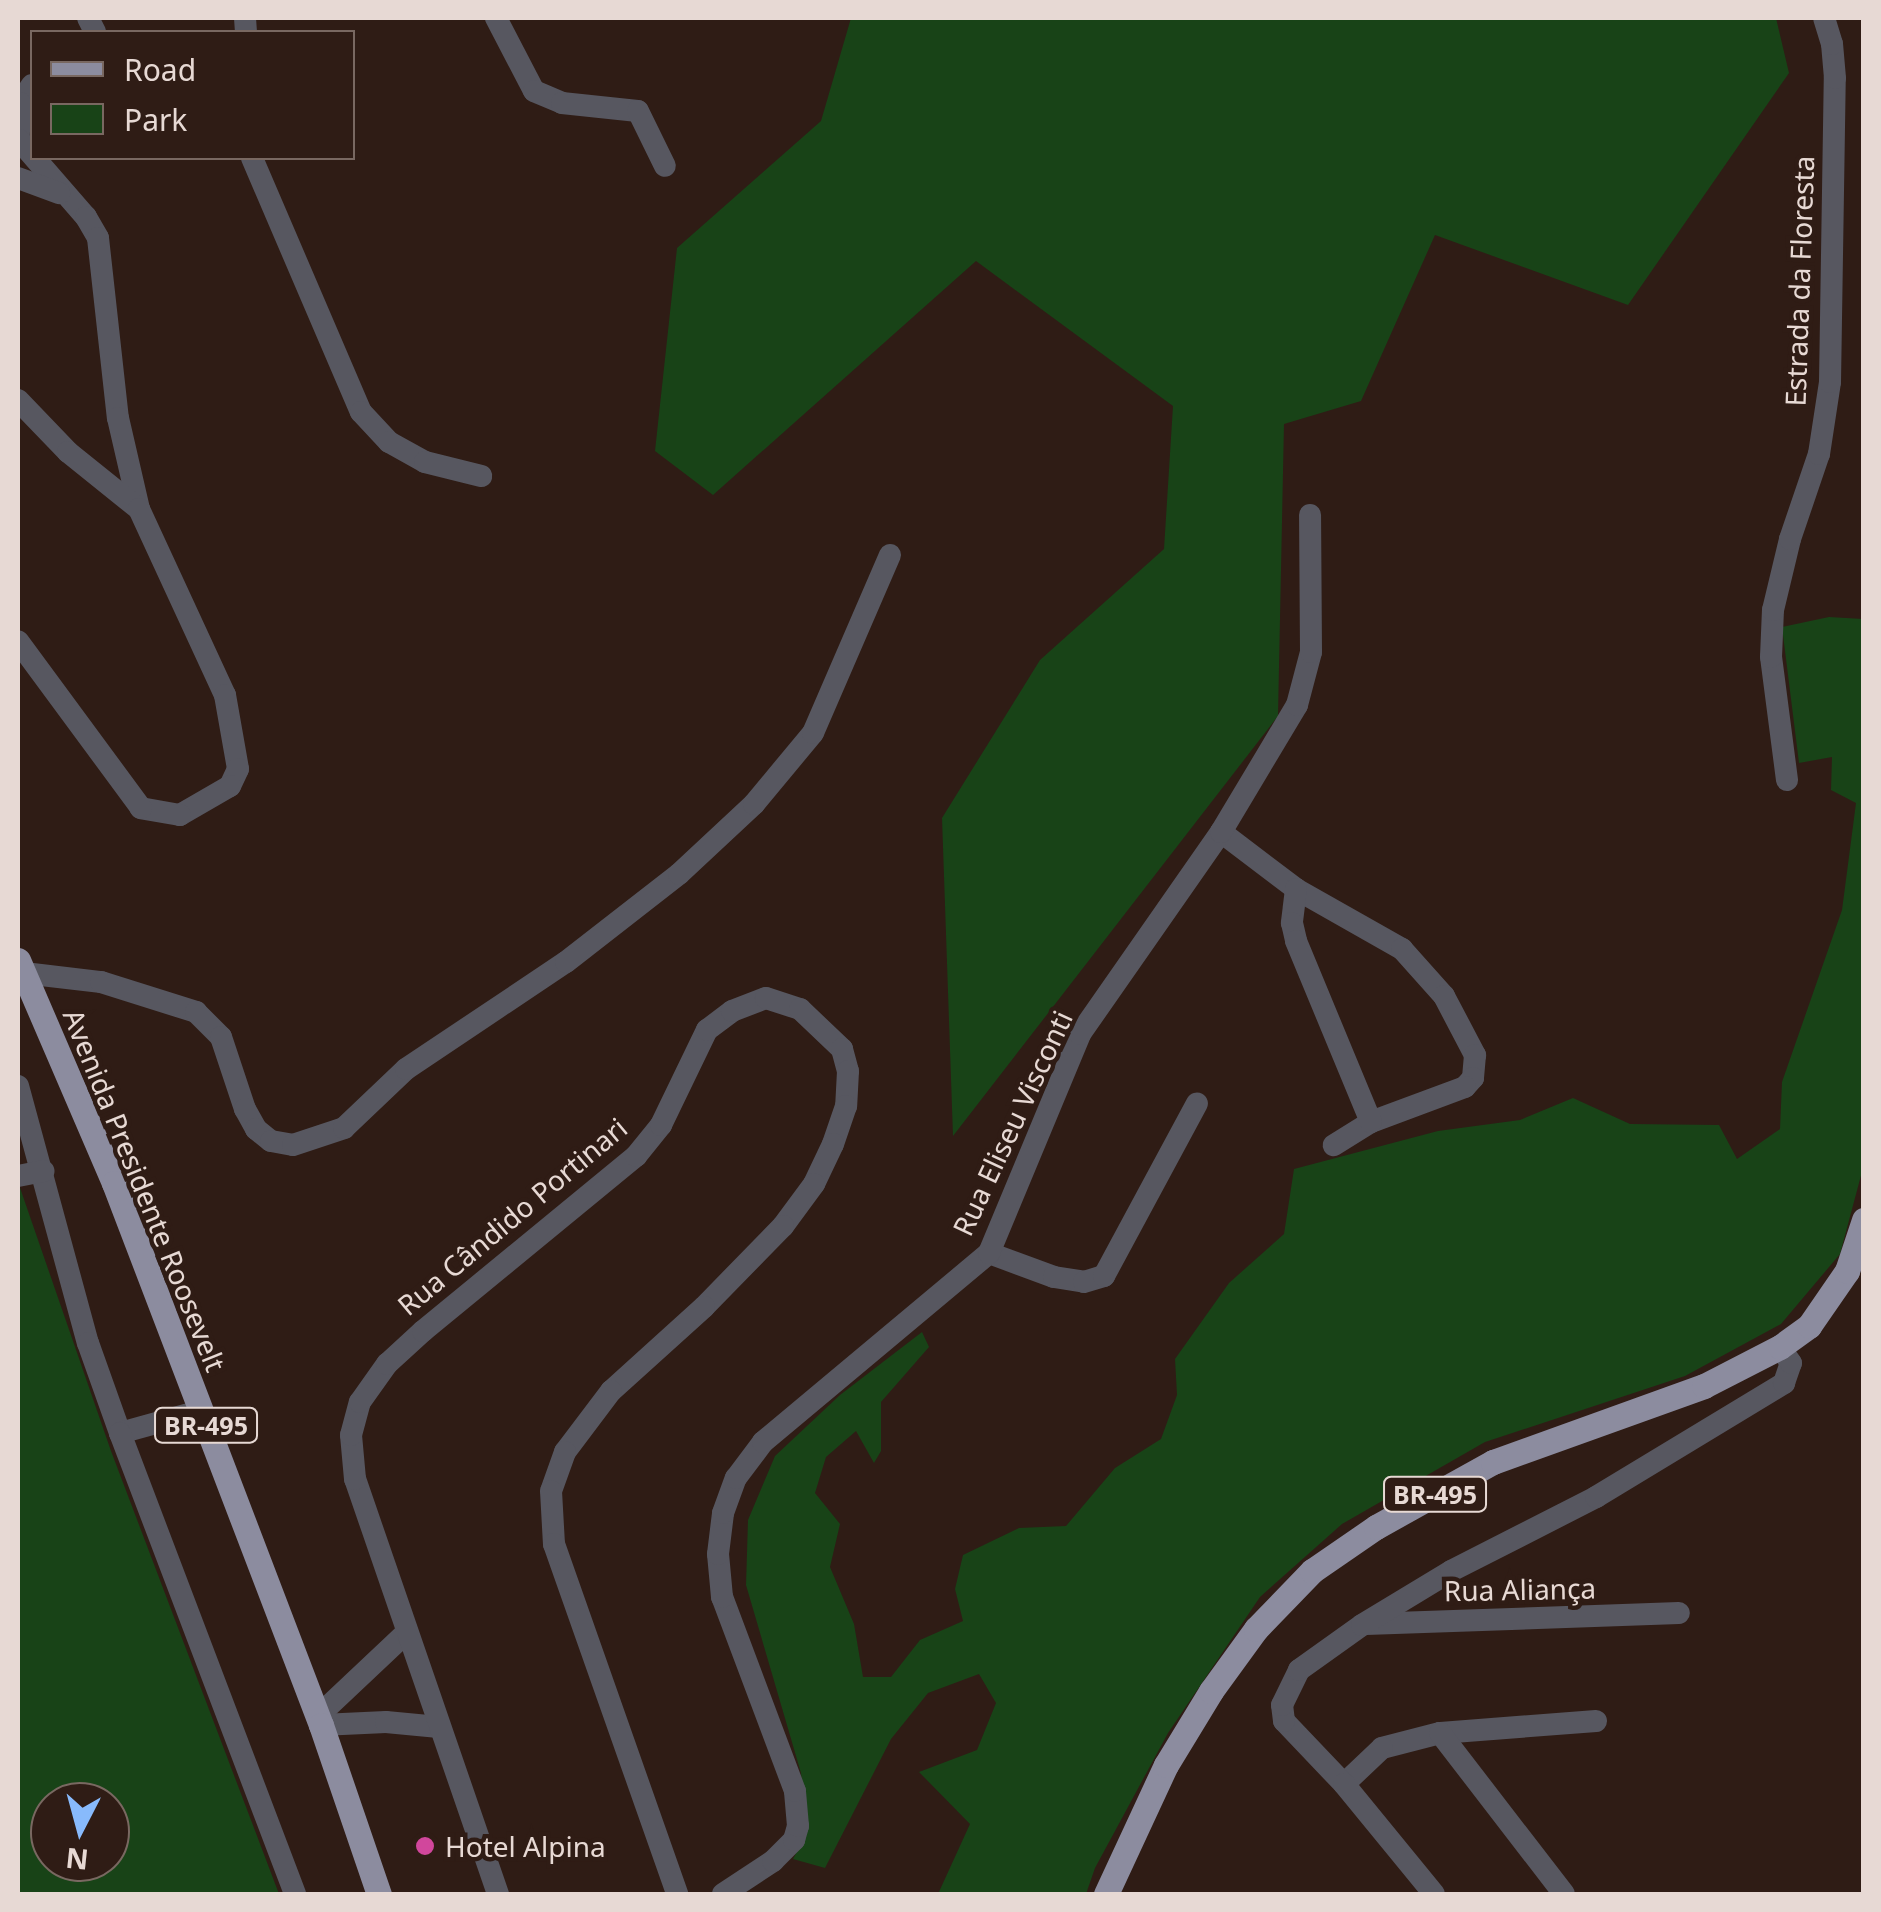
<!DOCTYPE html>
<html>
<head>
<meta charset="utf-8">
<style>
	body { margin:0 }
	#map { position:relative; width:1881px; height:1912px; overflow:hidden; background:#2f1c15; font-family:"Noto Sans",sans-serif }
	div>[style] { position:absolute }
	.green>* { inset:0; background:#184317 }
	.street>* { height:22px; margin:-11px; padding:0 11px; transform-origin:11px; border-radius:11px; background:#575760 }
	.primary>* { height:25px; margin:-12.5px; padding:0 12.5px; transform-origin:12.5px; border-radius:12.5px; background:#8c8c9f }
	.dots>* { width:28px; height:28px; translate:-50% -50%; box-sizing:border-box; border:5px solid #2f1c15; border-radius:50% }
	span { translate:-50% -50%; white-space:nowrap; text-align:center; line-height:1.15; -webkit-text-stroke:9px #2f1c15; paint-order:stroke }
	.shield-label span { padding:2px 8px; background:#2f1c15; border:2px solid; border-radius:8px; -webkit-text-stroke-width:0 }
	.shield-label { font-size:25px; color:#e7d9d4; font-weight:700 }
	.street-label { font-size:28px; color:#e7d9d4 }
	.poi-label { font-size:28px; color:#e7d9d4 }
	.left { translate:0 -50%; text-align:left }
	.frame { position:absolute; inset:0; border:20px solid #e7d9d4; pointer-events:none }
	.legend { position:absolute; left:30px; top:30px; width:325px; height:130px; box-sizing:border-box; background:#2f1c15; border:2px solid #796861; margin:0; padding:12px 18px; list-style:none; font-size:30px; color:#e7d9d4 }
	.legend li { display:flex; align-items:center; gap:20px; height:50px }
	.legend b { width:50px; border:2px solid #796861 }
	.north { position:absolute; left:30px; top:1782px; width:100px; height:100px; box-sizing:border-box; background:#2f1c15; border:2px solid #796861; border-radius:50%; rotate:186deg; font-size:28px; font-weight:700; line-height:40px; text-align:center; color:#e7d9d4 }
	.north::after { content:''; display:block; margin:auto; width:35px; height:45px; background:#88bafc; clip-path:polygon(50% 0,100% 100%,50% 72%,0 100%) }
</style>
</head>
<body>
<div id="map">
	<div class="green">
		<div style="clip-path:polygon(851px 18px,1776px 18px,1789px 73px,1628px 305px,1435px 235px,1361px 401px,1284px 424px,1278px 716px,953px 1136px,942px 818px,1040px 660px,1164px 549px,1173px 406px,976px 261px,713px 495px,655px 451px,677px 248px,821px 121px)"></div>
		<div style="clip-path:polygon(1829px 617px,1863px 619px,1863px 1168px,1840px 1254px,1781px 1324px,1685px 1376px,1485px 1442px,1342px 1524px,1260px 1597px,1168px 1733px,1095px 1868px,1086px 1894px,938px 1894px,970px 1824px,919px 1772px,977px 1750px,996px 1703px,979px 1674px,928px 1693px,891px 1739px,825px 1868px,793px 1859px,806px 1835px,801px 1773px,746px 1585px,748px 1520px,775px 1456px,840px 1395px,922px 1332px,929px 1347px,881px 1402px,881px 1451px,874px 1463px,856px 1431px,826px 1457px,815px 1493px,840px 1524px,830px 1567px,854px 1624px,863px 1677px,891px 1677px,920px 1640px,963px 1621px,955px 1589px,963px 1555px,1019px 1528px,1066px 1526px,1115px 1468px,1161px 1439px,1177px 1395px,1175px 1359px,1229px 1283px,1284px 1234px,1294px 1169px,1438px 1131px,1520px 1120px,1573px 1098px,1630px 1124px,1719px 1125px,1737px 1159px,1780px 1129px,1782px 1082px,1842px 910px,1856px 803px,1831px 790px,1832px 757px,1799px 763px,1782px 627px)"></div>
		<div style="clip-path:polygon(evenodd,18px 1182px,111px 1451px,279px 1894px,18px 1894px,18px 1182px,50px 1802px,110px 1802px,110px 1862px,50px 1862px,50px 1802px)"></div>
	</div>
	<div class="street">
		<div style="left:88px;top:18px;width:16px;rotate:63deg"></div>
		<div style="left:245px;top:18px;width:14px;rotate:86deg"></div>
		<div style="left:496px;top:18px;width:82px;rotate:62.5deg"></div>
		<div style="left:534px;top:91px;width:30px;rotate:23deg"></div>
		<div style="left:562px;top:103px;width:76px;rotate:6deg"></div>
		<div style="left:638px;top:111px;width:61px;rotate:63.9deg"></div>
		<div style="left:32px;top:85px;width:22px;rotate:124deg"></div>
		<div style="left:20px;top:103px;width:37px;rotate:92deg"></div>
		<div style="left:19px;top:140px;width:102px;rotate:49deg"></div>
		<div style="left:86px;top:217px;width:24px;rotate:60deg"></div>
		<div style="left:98px;top:238px;width:181px;rotate:83.7deg"></div>
		<div style="left:118px;top:418px;width:93px;rotate:77deg"></div>
		<div style="left:252px;top:158px;width:276px;rotate:66.8deg"></div>
		<div style="left:361px;top:412px;width:41px;rotate:47deg"></div>
		<div style="left:389px;top:442px;width:41px;rotate:29.1deg"></div>
		<div style="left:425px;top:462px;width:58px;rotate:14deg"></div>
		<div style="left:18px;top:178px;width:44px;rotate:20.1deg"></div>
		<div style="left:18px;top:400px;width:72px;rotate:46.1deg"></div>
		<div style="left:68px;top:452px;width:91px;rotate:38.8deg"></div>
		<div style="left:139px;top:509px;width:205px;rotate:65.2deg"></div>
		<div style="left:225px;top:695px;width:75px;rotate:80deg"></div>
		<div style="left:238px;top:769px;width:19px;rotate:115deg"></div>
		<div style="left:230px;top:786px;width:58px;rotate:149.9deg"></div>
		<div style="left:180px;top:815px;width:40px;rotate:-170deg"></div>
		<div style="left:141px;top:808px;width:207px;rotate:-126.4deg"></div>
		<div style="left:1787px;top:780px;width:124px;rotate:-97.4deg"></div>
		<div style="left:1771px;top:657px;width:47px;rotate:-87.6deg"></div>
		<div style="left:1773px;top:610px;width:73px;rotate:-76.5deg"></div>
		<div style="left:1790px;top:539px;width:90px;rotate:-71.2deg"></div>
		<div style="left:1819px;top:454px;width:73px;rotate:-81.3deg"></div>
		<div style="left:1830px;top:382px;width:304px;rotate:-89.1deg"></div>
		<div style="left:1835px;top:78px;width:34px;rotate:-95deg"></div>
		<div style="left:1832px;top:44px;width:27px;rotate:-107deg"></div>
		<div style="left:1221px;top:832px;width:94px;rotate:37.2deg"></div>
		<div style="left:1296px;top:889px;width:122px;rotate:29.5deg"></div>
		<div style="left:1402px;top:949px;width:63px;rotate:48.2deg"></div>
		<div style="left:1444px;top:996px;width:67px;rotate:62.3deg"></div>
		<div style="left:1475px;top:1055px;width:23px;rotate:95deg"></div>
		<div style="left:1473px;top:1078px;width:12px;rotate:132deg"></div>
		<div style="left:1465px;top:1087px;width:100px;rotate:159.6deg"></div>
		<div style="left:1371px;top:1122px;width:44px;rotate:148.1deg"></div>
		<div style="left:1296px;top:889px;width:34px;rotate:97deg"></div>
		<div style="left:1292px;top:923px;width:18px;rotate:77deg"></div>
		<div style="left:1296px;top:941px;width:196px;rotate:67.5deg"></div>
		<div style="left:24px;top:973px;width:78px;rotate:6.7deg"></div>
		<div style="left:101px;top:982px;width:100px;rotate:17.5deg"></div>
		<div style="left:196px;top:1012px;width:35px;rotate:45deg"></div>
		<div style="left:221px;top:1037px;width:76px;rotate:71.6deg"></div>
		<div style="left:245px;top:1109px;width:23px;rotate:61deg"></div>
		<div style="left:256px;top:1129px;width:19px;rotate:39deg"></div>
		<div style="left:271px;top:1141px;width:22px;rotate:10deg"></div>
		<div style="left:293px;top:1145px;width:54px;rotate:-18.4deg"></div>
		<div style="left:344px;top:1128px;width:86px;rotate:-43.6deg"></div>
		<div style="left:406px;top:1069px;width:192px;rotate:-33.8deg"></div>
		<div style="left:566px;top:962px;width:143px;rotate:-37.9deg"></div>
		<div style="left:679px;top:874px;width:103px;rotate:-43deg"></div>
		<div style="left:754px;top:804px;width:92px;rotate:-50.3deg"></div>
		<div style="left:813px;top:733px;width:194px;rotate:-66.6deg"></div>
		<div style="left:18px;top:1086px;width:266px;rotate:74.8deg"></div>
		<div style="left:88px;top:1343px;width:96px;rotate:70.4deg"></div>
		<div style="left:120px;top:1433px;width:83px;rotate:-15.4deg"></div>
		<div style="left:18px;top:1176px;width:26px;rotate:-11deg"></div>
		<div style="left:989px;top:1253px;width:69px;rotate:20.3deg"></div>
		<div style="left:1054px;top:1277px;width:30px;rotate:9deg"></div>
		<div style="left:1084px;top:1282px;width:21px;rotate:-17deg"></div>
		<div style="left:1104px;top:1276px;width:196px;rotate:-61.7deg"></div>
		<div style="left:120px;top:1433px;width:493px;rotate:69.2deg"></div>
		<div style="left:1366px;top:1624px;width:313px;rotate:-2deg"></div>
		<div style="left:318px;top:1716px;width:121px;rotate:-43.3deg"></div>
		<div style="left:1596px;top:1721px;width:156px;rotate:175.6deg"></div>
		<div style="left:1440px;top:1733px;width:60px;rotate:165.5deg"></div>
		<div style="left:1382px;top:1748px;width:52px;rotate:136.5deg"></div>
		<div style="left:1344px;top:1784px;width:87px;rotate:-133.6deg"></div>
		<div style="left:1284px;top:1721px;width:16px;rotate:-97deg"></div>
		<div style="left:1282px;top:1705px;width:39px;rotate:-64deg"></div>
		<div style="left:1299px;top:1670px;width:77px;rotate:-35.5deg"></div>
		<div style="left:1362px;top:1625px;width:104px;rotate:-31.2deg"></div>
		<div style="left:1451px;top:1571px;width:163px;rotate:-27deg"></div>
		<div style="left:1596px;top:1497px;width:220px;rotate:-31.2deg"></div>
		<div style="left:1784px;top:1383px;width:21px;rotate:-71deg"></div>
		<div style="left:1791px;top:1363px;width:19px;rotate:-125deg"></div>
		<div style="left:321px;top:1725px;width:65px;rotate:-2.6deg"></div>
		<div style="left:386px;top:1722px;width:53px;rotate:5.4deg"></div>
		<div style="left:1440px;top:1733px;width:203px;rotate:52.4deg"></div>
		<div style="left:1344px;top:1784px;width:142px;rotate:50.7deg"></div>
		<div style="left:498px;top:1894px;width:439px;rotate:-109deg"></div>
		<div style="left:355px;top:1479px;width:44px;rotate:-95.2deg"></div>
		<div style="left:351px;top:1435px;width:34px;rotate:-75deg"></div>
		<div style="left:360px;top:1402px;width:47px;rotate:-54.6deg"></div>
		<div style="left:387px;top:1364px;width:49px;rotate:-42.5deg"></div>
		<div style="left:423px;top:1331px;width:276px;rotate:-39.4deg"></div>
		<div style="left:636px;top:1156px;width:40px;rotate:-51deg"></div>
		<div style="left:661px;top:1125px;width:106px;rotate:-64.2deg"></div>
		<div style="left:707px;top:1030px;width:31px;rotate:-37deg"></div>
		<div style="left:732px;top:1011px;width:36px;rotate:-21deg"></div>
		<div style="left:766px;top:998px;width:36px;rotate:18deg"></div>
		<div style="left:800px;top:1009px;width:58px;rotate:43.6deg"></div>
		<div style="left:842px;top:1049px;width:23px;rotate:75deg"></div>
		<div style="left:848px;top:1071px;width:35px;rotate:93deg"></div>
		<div style="left:846px;top:1106px;width:40px;rotate:108.9deg"></div>
		<div style="left:833px;top:1144px;width:44px;rotate:115.4deg"></div>
		<div style="left:814px;top:1184px;width:52px;rotate:126.4deg"></div>
		<div style="left:783px;top:1226px;width:113px;rotate:134.3deg"></div>
		<div style="left:704px;top:1307px;width:125px;rotate:137.9deg"></div>
		<div style="left:611px;top:1391px;width:76px;rotate:127deg"></div>
		<div style="left:565px;top:1452px;width:41px;rotate:109.7deg"></div>
		<div style="left:551px;top:1491px;width:53px;rotate:86.8deg"></div>
		<div style="left:554px;top:1544px;width:371px;rotate:70.6deg"></div>
		<div style="left:723px;top:1894px;width:60px;rotate:-33.4deg"></div>
		<div style="left:773px;top:1861px;width:30px;rotate:-45deg"></div>
		<div style="left:794px;top:1840px;width:15px;rotate:-74deg"></div>
		<div style="left:798px;top:1826px;width:35px;rotate:-95deg"></div>
		<div style="left:795px;top:1791px;width:207px;rotate:-110.6deg"></div>
		<div style="left:722px;top:1597px;width:43px;rotate:-95.3deg"></div>
		<div style="left:718px;top:1554px;width:41px;rotate:-83deg"></div>
		<div style="left:723px;top:1513px;width:37px;rotate:-70deg"></div>
		<div style="left:736px;top:1478px;width:45px;rotate:-53.1deg"></div>
		<div style="left:763px;top:1442px;width:295px;rotate:-39.9deg"></div>
		<div style="left:989px;top:1253px;width:237px;rotate:-67.4deg"></div>
		<div style="left:1080px;top:1034px;width:246px;rotate:-55.1deg"></div>
		<div style="left:1221px;top:832px;width:148px;rotate:-59.1deg"></div>
		<div style="left:1297px;top:705px;width:55px;rotate:-75.2deg"></div>
		<div style="left:1311px;top:652px;width:137px;rotate:-90.4deg"></div>
	</div>
	<div class="primary">
		<div style="left:18px;top:960px;width:243px;rotate:66.7deg"></div>
		<div style="left:114px;top:1183px;width:580px;rotate:69.1deg"></div>
		<div style="left:321px;top:1725px;width:179px;rotate:71.1deg"></div>
		<div style="left:1106px;top:1894px;width:142px;rotate:-65.1deg"></div>
		<div style="left:1166px;top:1765px;width:87px;rotate:-58.7deg"></div>
		<div style="left:1211px;top:1691px;width:77px;rotate:-54deg"></div>
		<div style="left:1256px;top:1629px;width:81px;rotate:-46deg"></div>
		<div style="left:1312px;top:1571px;width:78px;rotate:-34.5deg"></div>
		<div style="left:1376px;top:1527px;width:134px;rotate:-29.1deg"></div>
		<div style="left:1493px;top:1462px;width:224px;rotate:-19.8deg"></div>
		<div style="left:1704px;top:1386px;width:85px;rotate:-27.2deg"></div>
		<div style="left:1780px;top:1347px;width:36px;rotate:-36deg"></div>
		<div style="left:1809px;top:1326px;width:67px;rotate:-55.4deg"></div>
		<div style="left:1847px;top:1271px;width:54px;rotate:-71.6deg"></div>
	</div>
	<div class="dots">
		<div style="left:425px;top:1846px;background:#d1479c"></div>
	</div>
	<div class="shield-label">
		<span style="left:206px;top:1425px">BR-495</span>
		<span style="left:1435px;top:1494px">BR-495</span>
	</div>
	<div class="street-label">
		<span style="left:1799px;top:281px;rotate:-88deg">Estrada da Floresta</span>
		<span style="left:1012px;top:1123px;rotate:-65deg">Rua Eliseu Visconti</span>
		<span style="left:145px;top:1190px;rotate:68deg">Avenida Presidente Roosevelt</span>
		<span style="left:512px;top:1216px;rotate:-40deg">Rua Cândido Portinari</span>
		<span style="left:1520px;top:1589px;rotate:-1deg">Rua Aliança</span>
	</div>
	<div class="poi-label">
		<span class="left" style="left:445px;top:1846px">Hotel Alpina</span>
	</div>
	<div class="frame"></div>
	<ul class="legend">
	<li><b style="height:12px;background:#8c8c9f"></b>Road</li>
	<li><b style="height:28px;background:#184317"></b>Park</li>
	</ul>
	<div class="north">N</div>
</div>
</body>
</html>
